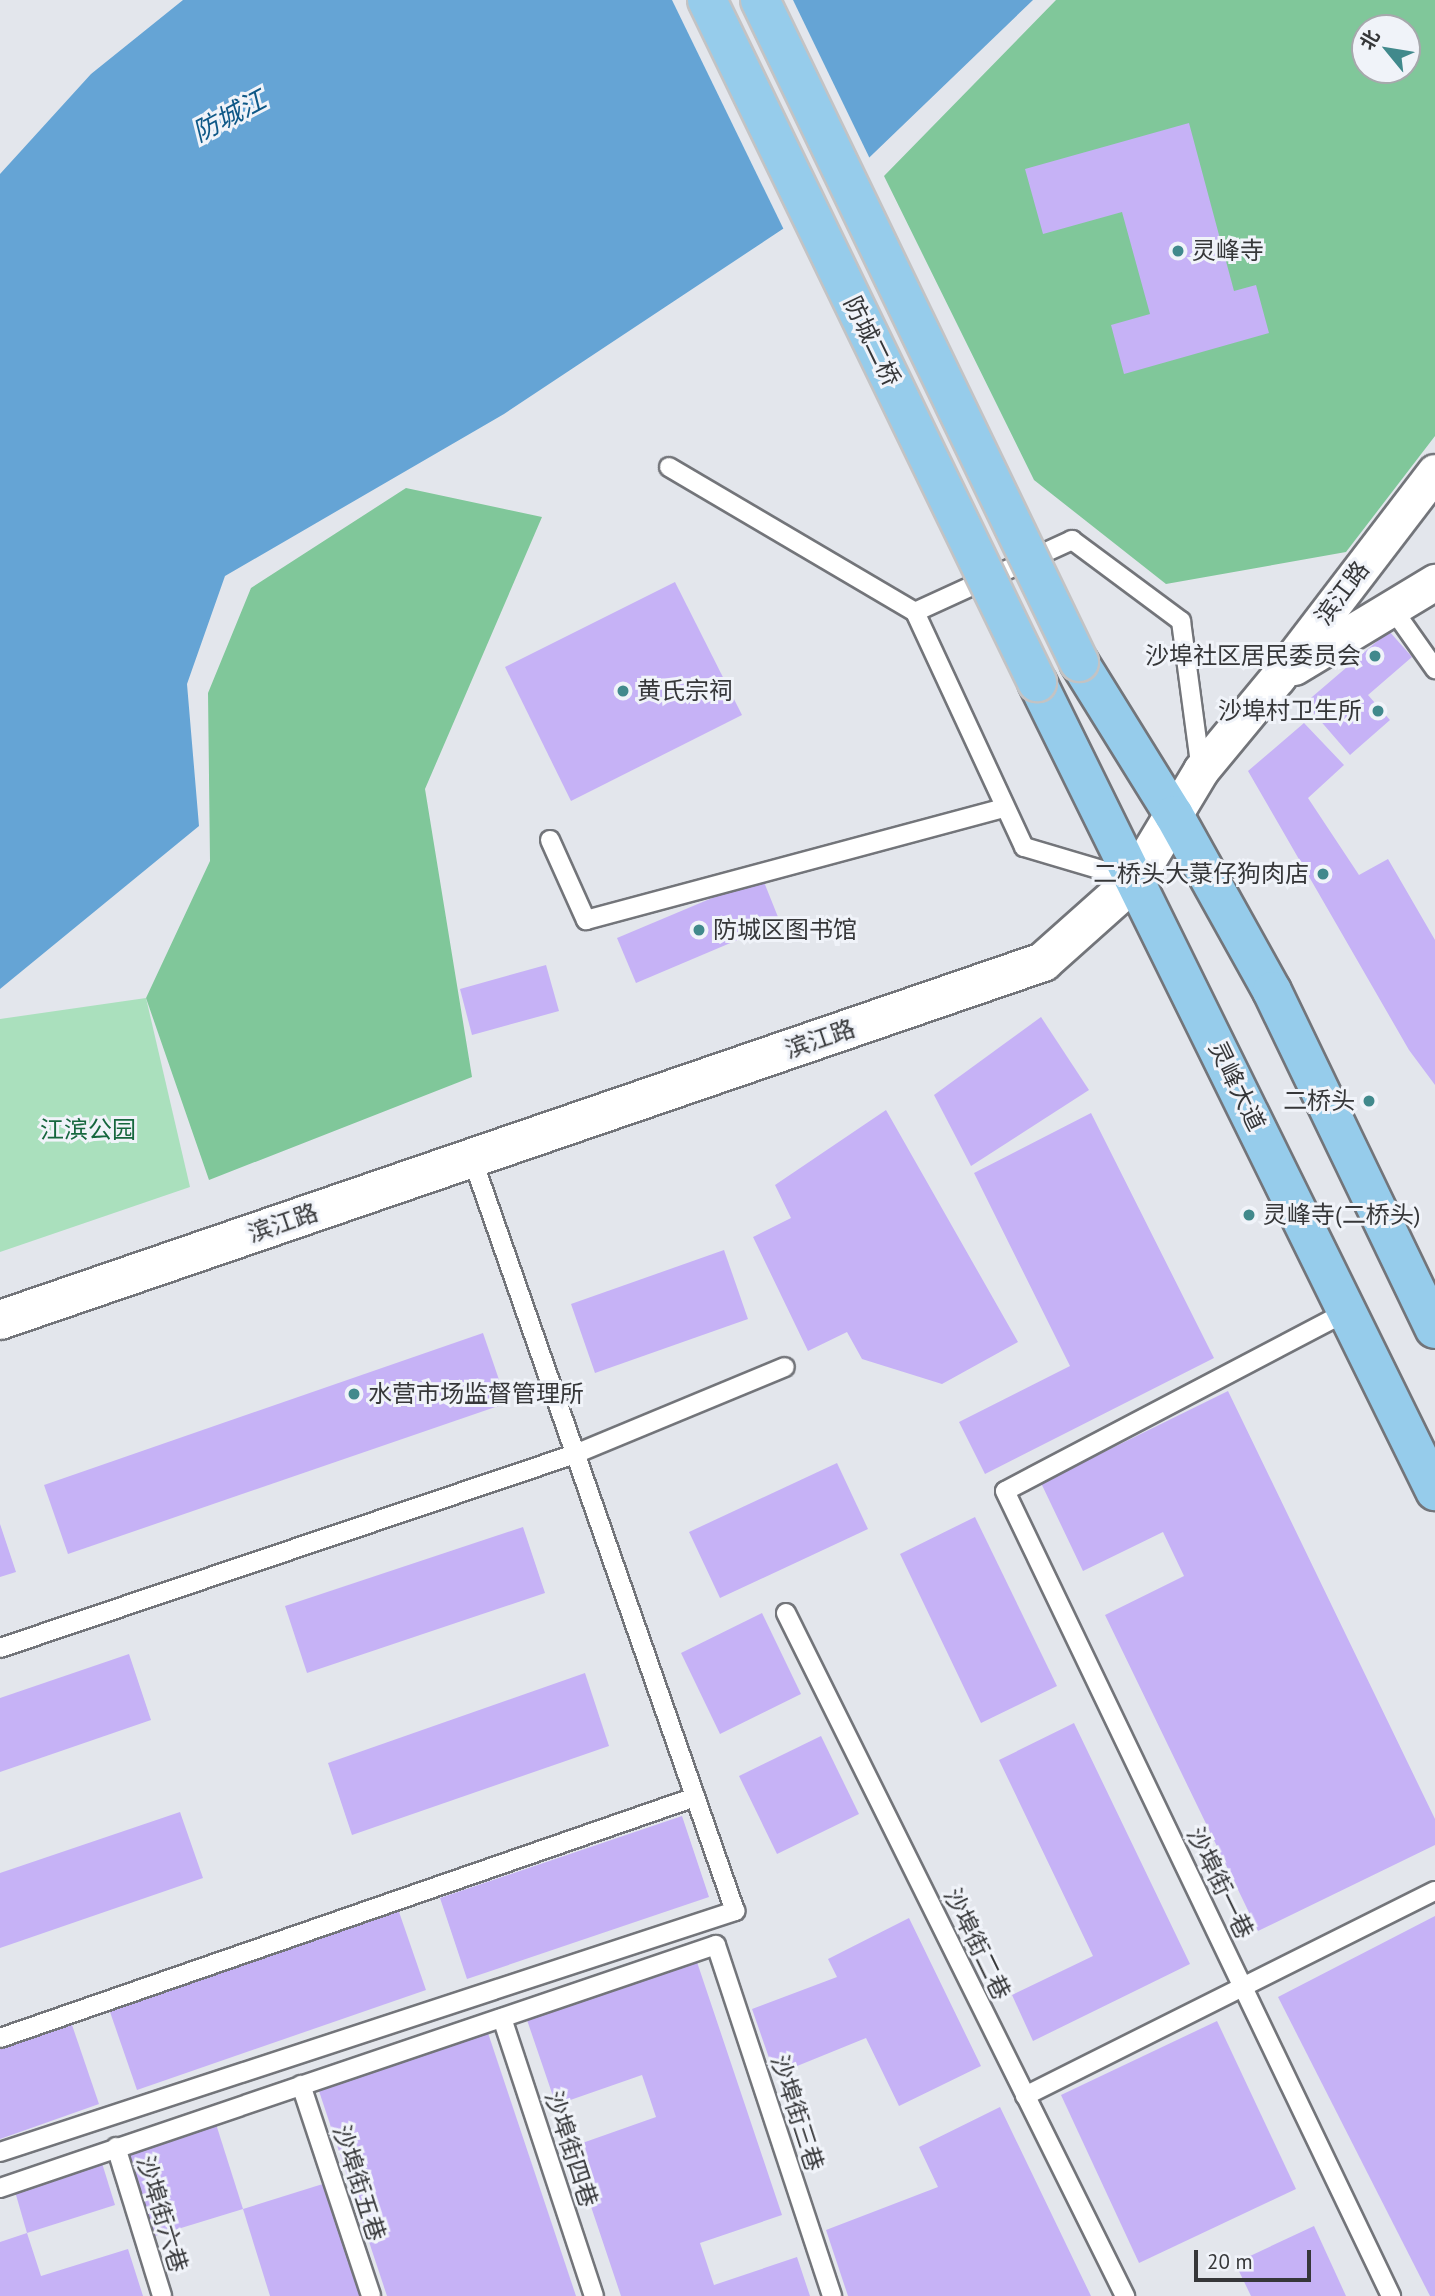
<!DOCTYPE html>
<html>
<head>
<meta charset="utf-8">
<style>
	body { margin:0 }
	#map { position:relative; width:1435px; height:2296px; overflow:hidden; background:#e3e6ec; font-family:"PT Sans","Noto Sans SC",sans-serif }
	div>[style] { position:absolute }
	.green>* { inset:0; background:#aae0bd }
	.forest>* { inset:0; background:#80c79a }
	.water>* { inset:0; background:#65a4d5 }
	.pier>* { inset:0; background:#e3e6ec }
	.building>* { inset:0; background:#c6b2f6 }
	.roads { filter:drop-shadow(2px 0 #73757a) drop-shadow(-2px 0 #73757a) drop-shadow(0 2px #73757a) drop-shadow(0 -2px #73757a) }
	.service>* { height:18px; margin:-9px; padding:0 9px; transform-origin:9px; border-radius:9px; background:#fff }
	.minor>* { height:35px; margin:-17.5px; padding:0 17.5px; transform-origin:17.5px; border-radius:17.5px; background:#fff }
	.tertiary>* { height:38px; margin:-19px; padding:0 19px; transform-origin:19px; border-radius:19px; background:#fff }
	.primary>* { height:38px; margin:-19px; padding:0 19px; transform-origin:19px; border-radius:19px; background:#96cceb }
	.bridges { filter:drop-shadow(2px 0 #c3c3c4) drop-shadow(-2px 0 #c3c3c4) drop-shadow(0 2px #c3c3c4) drop-shadow(0 -2px #c3c3c4) }
	.primary-bridge>* { height:38px; margin:-19px; padding:0 19px; transform-origin:19px; border-radius:19px; background:#96cceb }
	.dots>* { width:19px; height:19px; translate:-50% -50%; box-sizing:border-box; border:4px solid #f0f3f9; border-radius:50% }
	span { translate:-50% -50%; white-space:nowrap; text-align:center; line-height:1.15; -webkit-text-stroke:6px #f0f3f9; paint-order:stroke }
	.poi-label { font-size:24px; color:#363739 }
	.left { translate:0 -50%; text-align:left }
	.right { translate:-100% -50%; text-align:right }
	.street-label { font-size:24px; color:#363739 }
	.park-label { font-size:24px; color:#16673e }
	.water-label { font-size:26px; color:#0e5887; font-style:italic }
	.north { position:absolute; left:1351px; top:14px; width:70px; height:70px; box-sizing:border-box; background:#f0f3f9; border:2px solid #a6a8ac; border-radius:50%; rotate:300deg; font-size:19px; font-weight:700; line-height:28px; text-align:center; color:#363739 }
	.north::after { content:''; display:block; margin:auto; width:24px; height:32px; background:#41898c; clip-path:polygon(50% 0,100% 100%,50% 72%,0 100%) }
	.scale { position:absolute; left:1194px; top:2250px; width:117px; height:32px; box-sizing:border-box; border:4px solid #363739; border-top:0; padding-left:9px; font-size:21px; line-height:24px; white-space:nowrap; color:#363739; -webkit-text-stroke:5px #f0f3f9; paint-order:stroke }
</style>
</head>
<body>
<div id="map">
	<div class="green">
		<div style="clip-path:polygon(146px 998px,190px 1187px,0 1252px,0 1019px)"></div>
	</div>
	<div class="forest">
		<div style="clip-path:polygon(evenodd,1056px 0,1435px 0,1435px 436px,1346px 552px,1166px 584px,1034px 480px,884px 176px,1056px 0,1365px 28px,1407px 28px,1407px 70px,1365px 70px,1365px 28px)"></div>
		<div style="clip-path:polygon(406px 488px,542px 517px,425px 789px,472px 1077px,209px 1180px,146px 998px,210px 861px,208px 693px,251px 588px)"></div>
	</div>
	<div class="water">
		<div style="clip-path:polygon(183px 0,1033px 0,822px 203px,504px 414px,225px 576px,187px 684px,199px 826px,0 989px,0 174px,91px 74px)"></div>
	</div>
	<div class="pier">
		<div style="clip-path:polygon(672px 0,793px 0,871px 161px,825px 206px,785px 232px)"></div>
	</div>
	<div class="building">
		<div style="clip-path:polygon(1189px 123px,1234px 291px,1256px 285px,1269px 333px,1124px 374px,1111px 325px,1150px 314px,1122px 212px,1043px 234px,1025px 169px)"></div>
		<div style="clip-path:polygon(675px 582px,742px 715px,571px 801px,505px 667px)"></div>
		<div style="clip-path:polygon(1389px 631px,1412px 657px,1368px 695px,1390px 720px,1350px 755px,1305px 703px)"></div>
		<div style="clip-path:polygon(1304px 723px,1344px 765px,1308px 798px,1359px 875px,1388px 859px,1435px 940px,1435px 1085px,1409px 1050px,1248px 771px)"></div>
		<div style="clip-path:polygon(762px 877px,780px 922px,636px 983px,617px 938px)"></div>
		<div style="clip-path:polygon(546px 965px,559px 1011px,472px 1035px,460px 989px)"></div>
		<div style="clip-path:polygon(1041px 1017px,1089px 1090px,971px 1166px,934px 1095px)"></div>
		<div style="clip-path:polygon(886px 1110px,1018px 1342px,942px 1384px,862px 1359px,847px 1332px,808px 1351px,753px 1237px,791px 1218px,775px 1185px)"></div>
		<div style="clip-path:polygon(1091px 1113px,1214px 1358px,985px 1474px,959px 1422px,1070px 1366px,974px 1173px)"></div>
		<div style="clip-path:polygon(724px 1250px,748px 1319px,595px 1373px,571px 1304px)"></div>
		<div style="clip-path:polygon(483px 1333px,507px 1403px,68px 1554px,44px 1485px)"></div>
		<div style="clip-path:polygon(1228px 1391px,1435px 1819px,1435px 1845px,1258px 1931px,1105px 1615px,1184px 1576px,1163px 1532px,1083px 1571px,1041px 1483px)"></div>
		<div style="clip-path:polygon(837px 1463px,868px 1529px,720px 1598px,689px 1532px)"></div>
		<div style="clip-path:polygon(975px 1517px,1057px 1686px,981px 1723px,900px 1554px)"></div>
		<div style="clip-path:polygon(0 1524px,16px 1572px,0 1577px)"></div>
		<div style="clip-path:polygon(523px 1527px,545px 1593px,307px 1673px,285px 1606px)"></div>
		<div style="clip-path:polygon(762px 1613px,801px 1694px,720px 1734px,681px 1653px)"></div>
		<div style="clip-path:polygon(129px 1654px,151px 1720px,0 1772px,0 1698px)"></div>
		<div style="clip-path:polygon(585px 1673px,609px 1746px,352px 1835px,328px 1763px)"></div>
		<div style="clip-path:polygon(1074px 1723px,1190px 1964px,1033px 2041px,1012px 1995px,1093px 1956px,999px 1760px)"></div>
		<div style="clip-path:polygon(821px 1736px,859px 1814px,777px 1854px,739px 1776px)"></div>
		<div style="clip-path:polygon(180px 1812px,203px 1878px,0 1948px,0 1873px)"></div>
		<div style="clip-path:polygon(682px 1816px,709px 1897px,467px 1979px,440px 1898px)"></div>
		<div style="clip-path:polygon(398px 1909px,426px 1990px,137px 2090px,109px 2009px)"></div>
		<div style="clip-path:polygon(1435px 1916px,1435px 2296px,1430px 2296px,1278px 1997px)"></div>
		<div style="clip-path:polygon(909px 1918px,981px 2066px,899px 2106px,866px 2038px,775px 2075px,752px 2009px,837px 1977px,828px 1959px)"></div>
		<div style="clip-path:polygon(697px 1962px,782px 2215px,700px 2243px,714px 2285px,797px 2257px,810px 2296px,621px 2296px,571px 2147px,656px 2117px,642px 2075px,556px 2105px,527px 2020px)"></div>
		<div style="clip-path:polygon(1217px 2021px,1296px 2189px,1139px 2263px,1061px 2095px)"></div>
		<div style="clip-path:polygon(71px 2022px,99px 2104px,0 2139px,0 2047px)"></div>
		<div style="clip-path:polygon(488px 2033px,576px 2296px,387px 2296px,319px 2091px)"></div>
		<div style="clip-path:polygon(1000px 2107px,1091px 2296px,848px 2296px,826px 2230px,938px 2187px,919px 2147px)"></div>
		<div style="clip-path:polygon(216px 2124px,243px 2209px,155px 2236px,129px 2152px)"></div>
		<div style="clip-path:polygon(101px 2160px,115px 2205px,27px 2233px,14px 2188px)"></div>
		<div style="clip-path:polygon(326px 2183px,361px 2296px,270px 2296px,243px 2209px)"></div>
		<div style="clip-path:polygon(1314px 2226px,1346px 2296px,1251px 2296px,1235px 2263px)"></div>
		<div style="clip-path:polygon(27px 2233px,41px 2276px,128px 2249px,143px 2296px,0 2296px,0 2242px)"></div>
	</div>
	<div class="roads">
		<div class="service">
			<div style="left:669px;top:467px;width:286px;rotate:30.5deg"></div>
			<div style="left:915px;top:612px;width:259px;rotate:65.1deg"></div>
			<div style="left:1024px;top:847px;width:113px;rotate:16.5deg"></div>
			<div style="left:1392px;top:608px;width:75px;rotate:54.8deg"></div>
			<div style="left:915px;top:612px;width:173px;rotate:-24.6deg"></div>
			<div style="left:1072px;top:540px;width:136px;rotate:36.6deg"></div>
			<div style="left:1181px;top:621px;width:150px;rotate:82.4deg"></div>
			<div style="left:550px;top:840px;width:88px;rotate:65.8deg"></div>
			<div style="left:586px;top:920px;width:433px;rotate:-15deg"></div>
			<div style="left:1348px;top:1311px;width:387px;rotate:152.3deg"></div>
			<div style="left:1005px;top:1491px;width:893px;rotate:64.38deg"></div>
			<div style="left:786px;top:1613px;width:763px;rotate:63.6deg"></div>
			<div style="left:0;top:1648px;width:607px;rotate:-18.64deg"></div>
			<div style="left:575px;top:1454px;width:227px;rotate:-22.5deg"></div>
			<div style="left:502px;top:2018px;width:293px;rotate:71.7deg"></div>
			<div style="left:0;top:2038px;width:736px;rotate:-19.12deg"></div>
			<div style="left:301px;top:2085px;width:222px;rotate:71.6deg"></div>
			<div style="left:1025px;top:2096px;width:458px;rotate:-26.6deg"></div>
			<div style="left:116px;top:2147px;width:156px;rotate:72.8deg"></div>
			<div style="left:0;top:2152px;width:774px;rotate:-18.15deg"></div>
			<div style="left:735px;top:1911px;width:798px;rotate:-109.25deg"></div>
			<div style="left:0;top:2188px;width:756px;rotate:-18.75deg"></div>
			<div style="left:716px;top:1945px;width:370px;rotate:71.7deg"></div>
		</div>
		<div class="minor">
			<div style="left:1294px;top:667px;width:165px;rotate:-31.1deg"></div>
			<div style="left:1174px;top:815px;width:52px;rotate:-59deg"></div>
			<div style="left:1201px;top:770px;width:121px;rotate:-50.4deg"></div>
			<div style="left:1278px;top:677px;width:258px;rotate:-52.6deg"></div>
		</div>
		<div class="tertiary">
			<div style="left:0;top:1320px;width:1103px;rotate:-18.94deg"></div>
			<div style="left:1043px;top:962px;width:123px;rotate:-41.7deg"></div>
			<div style="left:1135px;top:880px;width:76px;rotate:-59deg"></div>
		</div>
		<div class="primary">
			<div style="left:1079px;top:662px;width:180px;rotate:58.2deg"></div>
			<div style="left:1174px;top:815px;width:201px;rotate:60.9deg"></div>
			<div style="left:1272px;top:991px;width:375px;rotate:64.3deg"></div>
			<div style="left:1037px;top:682px;width:902px;rotate:63.8deg"></div>
		</div>
	</div>
	<div class="bridges">
		<div class="primary-bridge">
			<div style="left:707px;top:0;width:758px;rotate:64.18deg"></div>
			<div style="left:760px;top:0;width:735px;rotate:64.27deg"></div>
		</div>
	</div>
	<div class="dots">
		<div style="left:1178px;top:251px;background:#41898c"></div>
		<div style="left:1375px;top:656px;background:#41898c"></div>
		<div style="left:623px;top:691px;background:#41898c"></div>
		<div style="left:1378px;top:711px;background:#41898c"></div>
		<div style="left:1323px;top:874px;background:#41898c"></div>
		<div style="left:699px;top:930px;background:#41898c"></div>
		<div style="left:1369px;top:1101px;background:#41898c"></div>
		<div style="left:1249px;top:1215px;background:#41898c"></div>
		<div style="left:354px;top:1394px;background:#41898c"></div>
	</div>
	<div class="poi-label">
		<span class="left" style="left:1192px;top:251px">灵峰寺</span>
		<span class="right" style="left:1361px;top:656px">沙埠社区居民委员会</span>
		<span class="left" style="left:637px;top:691px">黄氏宗祠</span>
		<span class="right" style="left:1362px;top:711px">沙埠村卫生所</span>
		<span class="right" style="left:1309px;top:874px">二桥头大菉仔狗肉店</span>
		<span class="left" style="left:713px;top:930px">防城区图书馆</span>
		<span class="right" style="left:1355px;top:1101px">二桥头</span>
		<span class="left" style="left:1263px;top:1215px">灵峰寺(二桥头)</span>
		<span class="left" style="left:368px;top:1394px">水营市场监督管理所</span>
	</div>
	<div class="street-label">
		<span style="left:872px;top:341px;rotate:64deg">防城二桥</span>
		<span style="left:1342px;top:593px;rotate:-53deg">滨江路</span>
		<span style="left:820px;top:1039px;rotate:-19deg">滨江路</span>
		<span style="left:1237px;top:1086px;rotate:64deg">灵峰大道</span>
		<span style="left:283px;top:1223px;rotate:-19deg">滨江路</span>
		<span style="left:1220px;top:1883px;rotate:64deg">沙埠街一巷</span>
		<span style="left:977px;top:1944px;rotate:64deg">沙埠街二巷</span>
		<span style="left:797px;top:2113px;rotate:72deg">沙埠街三巷</span>
		<span style="left:571px;top:2149px;rotate:72deg">沙埠街四巷</span>
		<span style="left:359px;top:2183px;rotate:72deg">沙埠街五巷</span>
		<span style="left:162px;top:2214px;rotate:73deg">沙埠街六巷</span>
	</div>
	<div class="park-label">
		<span style="left:88px;top:1130px">江滨公园</span>
	</div>
	<div class="water-label">
		<span style="left:229px;top:116px;rotate:-28deg">防城江</span>
	</div>
	<div class="north">北</div>
	<div class="scale">20 m</div>
</div>
</body>
</html>
